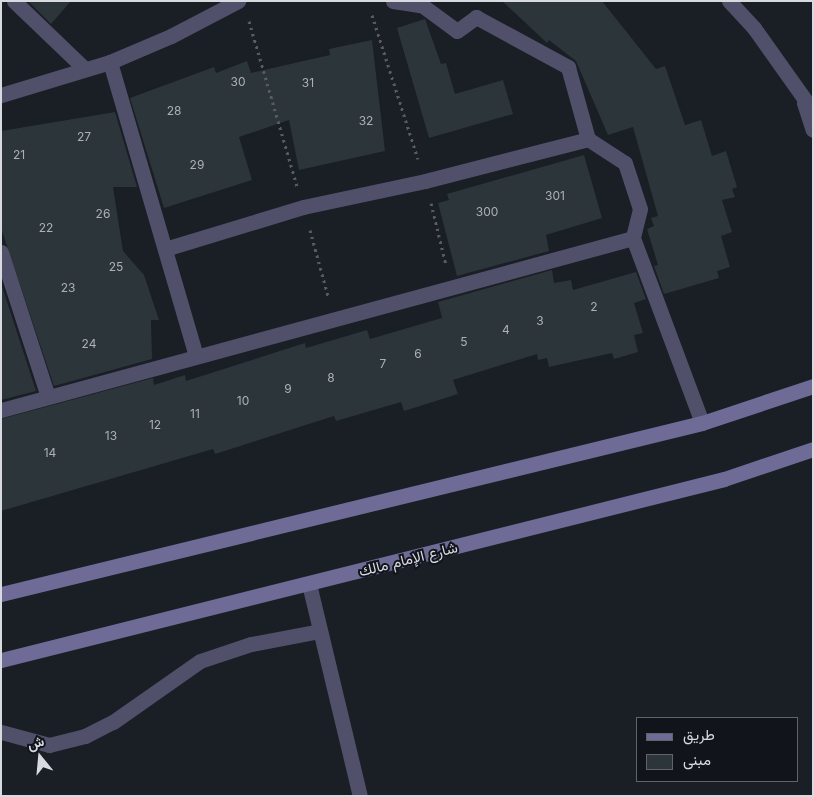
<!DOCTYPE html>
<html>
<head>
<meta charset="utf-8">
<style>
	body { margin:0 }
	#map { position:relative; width:814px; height:797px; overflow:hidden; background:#1a1e25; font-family:Inter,Vazirmatn,sans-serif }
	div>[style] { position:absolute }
	.building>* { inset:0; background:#2c353a }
	.path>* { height:3px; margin-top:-1.5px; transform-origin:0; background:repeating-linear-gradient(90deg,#585c62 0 2.5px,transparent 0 6.5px) }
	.lane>* { height:15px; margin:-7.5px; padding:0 7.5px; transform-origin:7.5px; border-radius:7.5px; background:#51506b }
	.street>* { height:15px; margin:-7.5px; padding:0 7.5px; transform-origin:7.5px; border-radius:7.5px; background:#51506b }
	.secondary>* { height:15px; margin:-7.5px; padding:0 7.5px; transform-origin:7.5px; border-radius:7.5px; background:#6e6c97 }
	span { translate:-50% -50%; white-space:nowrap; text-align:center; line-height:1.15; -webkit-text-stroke:4px #11151b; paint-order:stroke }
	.number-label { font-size:12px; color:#acb1b6 }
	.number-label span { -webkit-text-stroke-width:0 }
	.street-label { font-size:15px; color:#d7dadf }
	.frame { position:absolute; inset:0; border:2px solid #d7dadf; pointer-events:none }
	.legend { position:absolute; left:636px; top:717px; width:162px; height:65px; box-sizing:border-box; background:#11151b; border:1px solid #606469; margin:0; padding:6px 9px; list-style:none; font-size:15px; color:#d7dadf }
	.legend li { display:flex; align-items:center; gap:10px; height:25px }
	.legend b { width:25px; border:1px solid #606469 }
	.north { position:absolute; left:15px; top:732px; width:50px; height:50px; -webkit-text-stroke:4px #11151b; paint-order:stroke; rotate:343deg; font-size:14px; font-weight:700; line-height:20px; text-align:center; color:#d7dadf }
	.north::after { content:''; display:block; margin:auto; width:18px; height:22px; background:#d7dadf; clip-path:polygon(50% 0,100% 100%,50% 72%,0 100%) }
</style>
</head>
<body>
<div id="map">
	<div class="building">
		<div style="clip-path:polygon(28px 1px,71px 1px,51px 24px)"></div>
		<div style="clip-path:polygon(502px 1px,602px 1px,656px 69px,665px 66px,685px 125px,701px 120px,712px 156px,726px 151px,737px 187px,732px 189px,735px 197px,722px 200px,732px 232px,721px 236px,730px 267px,717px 271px,719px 278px,664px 294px,654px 266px,658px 265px,647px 229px,654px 226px,651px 218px,658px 216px,633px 127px,608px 135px,576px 61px,549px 40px,547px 43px)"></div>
		<div style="clip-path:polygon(425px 19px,441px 64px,446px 63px,455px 94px,503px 80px,513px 114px,429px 138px,397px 28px)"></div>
		<div style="clip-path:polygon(372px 40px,385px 151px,299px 170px,289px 120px,239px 137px,252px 180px,164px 208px,130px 98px,214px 67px,216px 73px,247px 61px,251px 73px,330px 55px,329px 49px)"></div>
		<div style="clip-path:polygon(115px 112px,137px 187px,113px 187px,123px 251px,144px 275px,159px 320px,151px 320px,152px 359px,54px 386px,1px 228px,1px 131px)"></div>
		<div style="clip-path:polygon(584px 155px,602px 218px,546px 235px,549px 251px,457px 276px,438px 203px,449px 200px,447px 194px)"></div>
		<div style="clip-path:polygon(552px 270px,554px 283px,571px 280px,573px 290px,636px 272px,646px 299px,634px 303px,643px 333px,634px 335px,638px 352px,614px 359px,612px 353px,549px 367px,547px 358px,538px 360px,537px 354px,453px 380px,458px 394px,404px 411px,401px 402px,336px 421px,334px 416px,215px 454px,213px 449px,1px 511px,1px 419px,153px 378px,154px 385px,185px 375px,186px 381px,305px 343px,306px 348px,367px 330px,370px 339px,442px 318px,438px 302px)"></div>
		<div style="clip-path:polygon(1px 283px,36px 391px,1px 400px)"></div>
	</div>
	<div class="path">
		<div style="left:372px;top:15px;width:151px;rotate:72.3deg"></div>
		<div style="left:249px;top:21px;width:172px;rotate:73.8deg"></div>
		<div style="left:431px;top:203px;width:64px;rotate:76.4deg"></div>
		<div style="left:310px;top:230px;width:68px;rotate:74.7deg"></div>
	</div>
	<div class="lane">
		<div style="left:1px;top:732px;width:50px;rotate:15.2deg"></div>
		<div style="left:49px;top:745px;width:37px;rotate:-14deg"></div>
		<div style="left:85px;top:736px;width:31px;rotate:-27deg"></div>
		<div style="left:113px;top:722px;width:106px;rotate:-35deg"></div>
		<div style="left:200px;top:661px;width:54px;rotate:-18.4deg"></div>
		<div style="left:251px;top:644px;width:70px;rotate:-10.7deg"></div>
	</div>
	<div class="street">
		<div style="left:14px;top:1px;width:98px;rotate:43.8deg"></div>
		<div style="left:393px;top:1px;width:30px;rotate:9deg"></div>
		<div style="left:423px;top:6px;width:42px;rotate:36.3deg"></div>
		<div style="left:457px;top:31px;width:24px;rotate:-36deg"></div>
		<div style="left:476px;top:17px;width:105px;rotate:28.5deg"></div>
		<div style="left:568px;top:67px;width:75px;rotate:74.5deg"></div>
		<div style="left:588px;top:139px;width:44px;rotate:33deg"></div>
		<div style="left:625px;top:163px;width:48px;rotate:71.9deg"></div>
		<div style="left:640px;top:209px;width:30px;rotate:104deg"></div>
		<div style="left:633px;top:238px;width:197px;rotate:69.5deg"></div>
		<div style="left:729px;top:1px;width:37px;rotate:47deg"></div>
		<div style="left:754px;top:28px;width:102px;rotate:54.6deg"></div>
		<div style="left:110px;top:62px;width:306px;rotate:73.7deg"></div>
		<div style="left:1px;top:95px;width:114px;rotate:-16.8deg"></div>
		<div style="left:110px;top:62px;width:66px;rotate:-23.1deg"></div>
		<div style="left:171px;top:36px;width:76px;rotate:-27.6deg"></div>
		<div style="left:804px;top:103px;width:28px;rotate:72deg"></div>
		<div style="left:165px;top:249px;width:144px;rotate:-16.9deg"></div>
		<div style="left:303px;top:207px;width:125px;rotate:-12deg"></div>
		<div style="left:425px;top:181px;width:168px;rotate:-14.4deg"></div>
		<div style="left:1px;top:252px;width:152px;rotate:72deg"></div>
		<div style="left:1px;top:410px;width:655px;rotate:-15.22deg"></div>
		<div style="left:309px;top:584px;width:218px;rotate:76.5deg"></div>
	</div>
	<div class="secondary">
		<div style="left:1px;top:594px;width:722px;rotate:-13.71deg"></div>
		<div style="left:702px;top:423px;width:117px;rotate:-18.4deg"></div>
		<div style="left:1px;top:660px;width:745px;rotate:-14.05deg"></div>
		<div style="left:724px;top:479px;width:94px;rotate:-18.6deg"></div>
	</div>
	<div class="number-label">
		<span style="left:238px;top:82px">30</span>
		<span style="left:308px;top:83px">31</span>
		<span style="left:174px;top:111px">28</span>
		<span style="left:366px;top:121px">32</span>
		<span style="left:84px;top:137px">27</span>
		<span style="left:19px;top:155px">21</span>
		<span style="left:197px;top:165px">29</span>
		<span style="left:555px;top:196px">301</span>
		<span style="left:487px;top:212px">300</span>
		<span style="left:103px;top:214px">26</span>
		<span style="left:46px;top:228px">22</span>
		<span style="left:116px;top:267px">25</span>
		<span style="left:68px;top:288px">23</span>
		<span style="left:594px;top:307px">2</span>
		<span style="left:540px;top:321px">3</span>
		<span style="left:506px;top:330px">4</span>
		<span style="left:464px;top:342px">5</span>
		<span style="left:89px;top:344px">24</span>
		<span style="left:418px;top:354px">6</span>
		<span style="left:383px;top:364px">7</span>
		<span style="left:331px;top:378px">8</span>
		<span style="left:288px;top:389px">9</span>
		<span style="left:243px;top:401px">10</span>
		<span style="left:195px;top:414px">11</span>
		<span style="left:155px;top:425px">12</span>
		<span style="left:111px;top:436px">13</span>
		<span style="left:50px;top:453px">14</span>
	</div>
	<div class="street-label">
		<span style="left:408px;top:559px;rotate:-14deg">شارع الإمام مالك</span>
	</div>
	<div class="frame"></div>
	<ul class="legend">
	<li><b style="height:6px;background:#6e6c97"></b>طريق</li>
	<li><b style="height:14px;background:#2c353a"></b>مبنى</li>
	</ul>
	<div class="north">ش</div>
</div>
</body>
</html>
